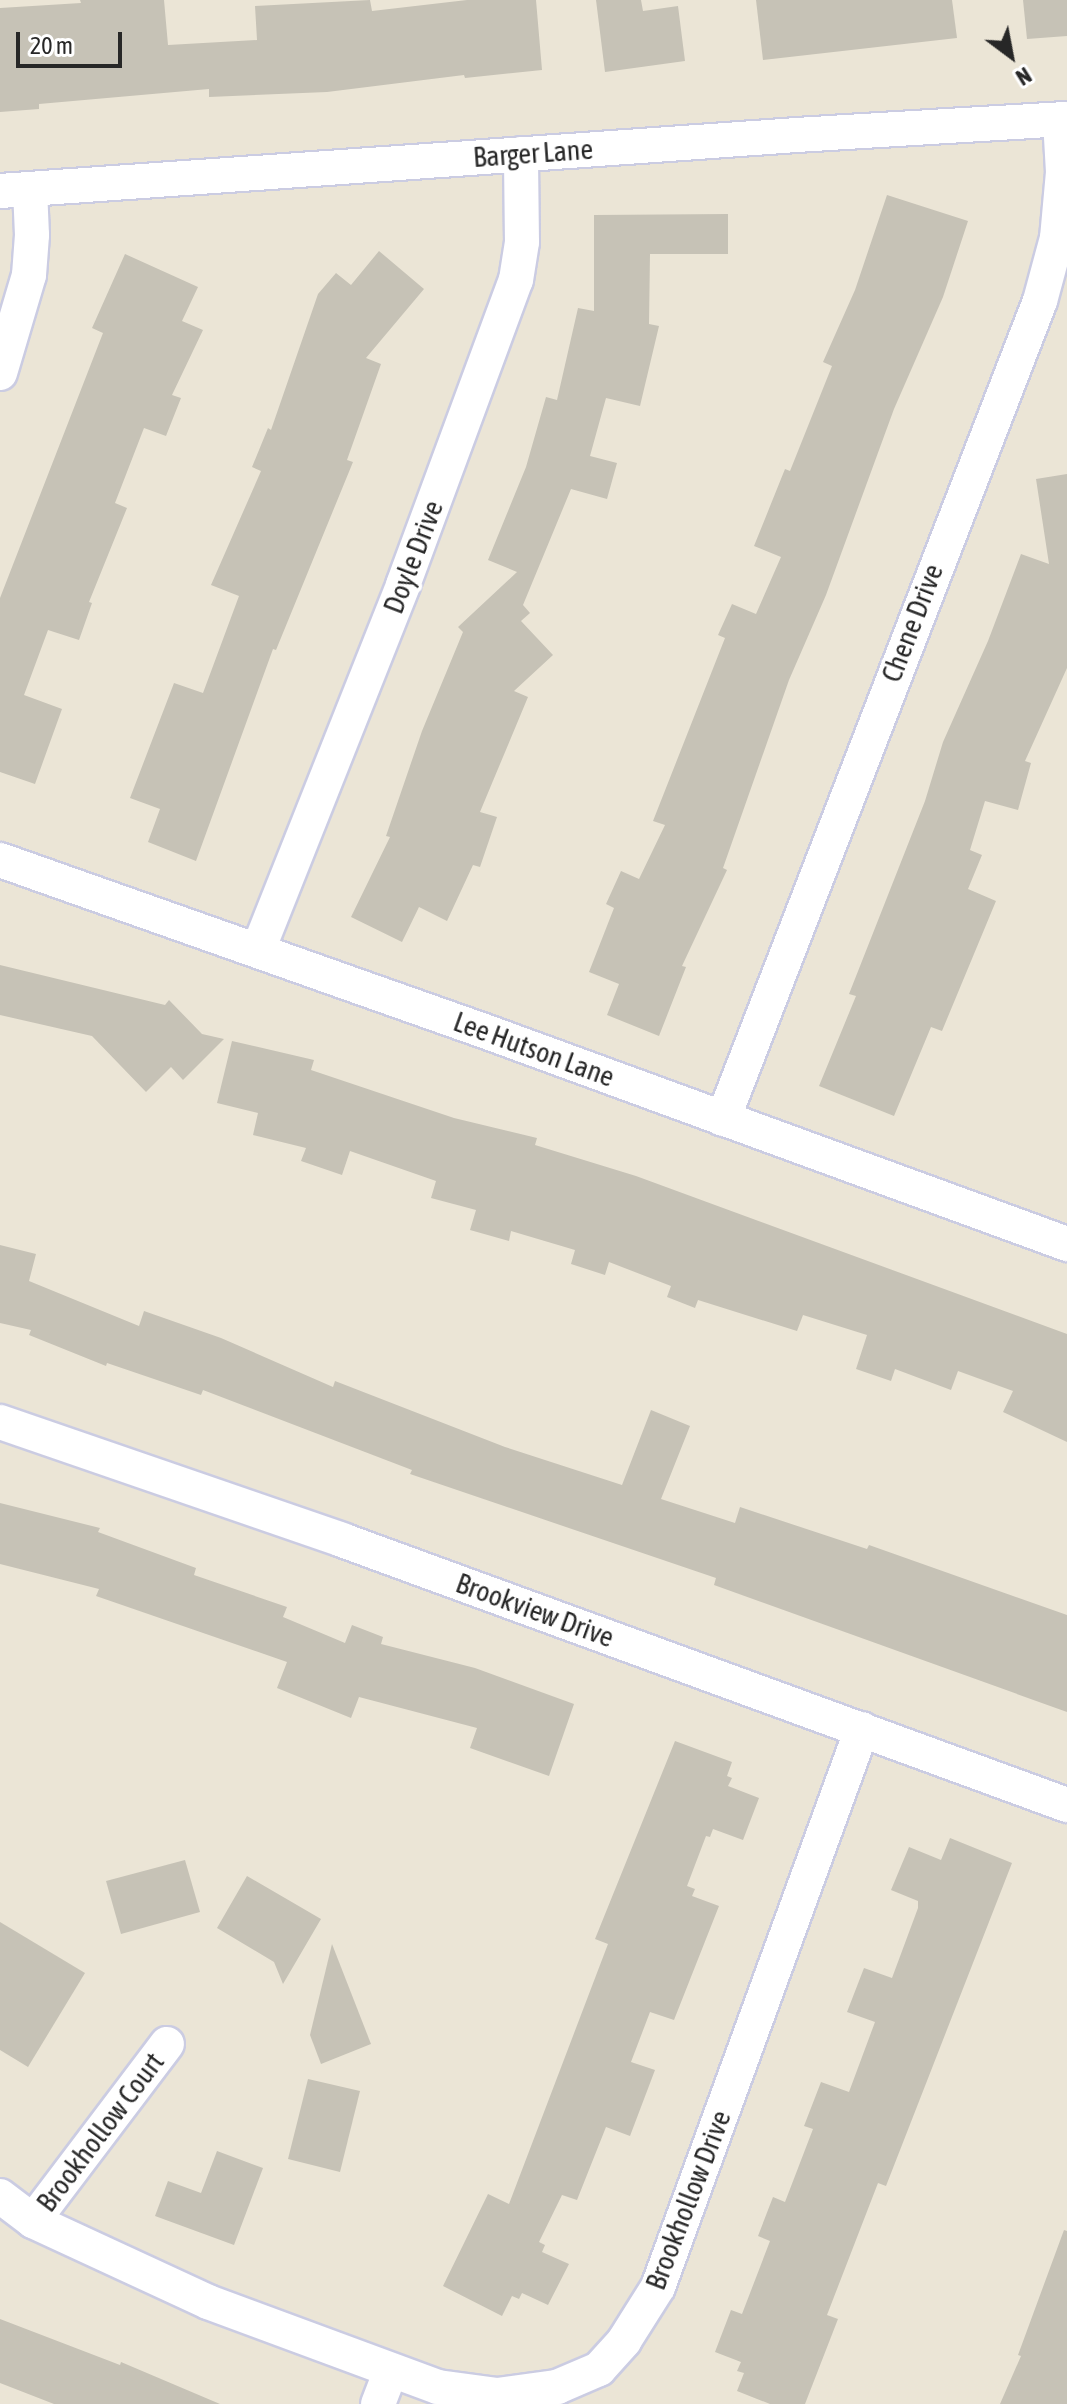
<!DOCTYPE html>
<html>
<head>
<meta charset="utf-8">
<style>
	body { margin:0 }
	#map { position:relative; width:1067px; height:2404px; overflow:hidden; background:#ebe5d6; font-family:"Asap Condensed",sans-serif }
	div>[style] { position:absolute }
	.building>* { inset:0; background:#c6c2b6 }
	.roads { filter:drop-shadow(2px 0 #cbcce2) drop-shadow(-2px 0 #cbcce2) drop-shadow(0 2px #cbcce2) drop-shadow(0 -2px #cbcce2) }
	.minor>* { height:34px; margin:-17px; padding:0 17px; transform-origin:17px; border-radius:17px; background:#fff }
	span { translate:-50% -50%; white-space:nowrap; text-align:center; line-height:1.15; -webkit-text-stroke:7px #fff; paint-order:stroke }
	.street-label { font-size:28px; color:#272727 }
	.north { position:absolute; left:971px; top:16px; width:80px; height:80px; -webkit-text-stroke:6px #fff; paint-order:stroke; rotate:148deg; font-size:22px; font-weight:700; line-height:32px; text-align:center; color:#272727 }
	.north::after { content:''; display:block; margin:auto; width:28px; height:36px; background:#272727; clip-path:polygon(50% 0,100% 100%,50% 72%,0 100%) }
	.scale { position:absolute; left:16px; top:32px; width:106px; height:36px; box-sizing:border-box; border:4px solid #272727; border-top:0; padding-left:10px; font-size:24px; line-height:28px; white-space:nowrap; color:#272727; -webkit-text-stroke:6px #fff; paint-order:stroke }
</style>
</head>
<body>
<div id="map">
	<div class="building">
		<div style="clip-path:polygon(80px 0,164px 0,168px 45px,257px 40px,255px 6px,370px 0,372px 11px,467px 0,536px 0,542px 70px,465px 78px,464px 75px,327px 92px,209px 97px,209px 89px,39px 104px,39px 109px,0 112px,0 8px,81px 3px)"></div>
		<div style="clip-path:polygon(596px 0,641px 0,643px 11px,678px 6px,685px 61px,605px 72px)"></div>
		<div style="clip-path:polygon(756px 0,952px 0,957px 38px,763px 60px)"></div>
		<div style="clip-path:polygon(1023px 0,1067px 0,1067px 36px,1027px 39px)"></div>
		<div style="clip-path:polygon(887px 195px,968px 221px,943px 297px,894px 409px,826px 595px,789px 680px,723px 868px,727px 870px,682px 966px,686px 967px,659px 1036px,607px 1015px,619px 984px,589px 972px,614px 908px,606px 904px,621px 871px,639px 879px,665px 825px,653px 821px,725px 638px,718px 635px,732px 604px,756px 614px,781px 557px,754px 546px,785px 469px,790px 471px,832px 366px,823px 362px,855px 290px)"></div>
		<div style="clip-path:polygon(728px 214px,728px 254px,650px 254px,649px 324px,659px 326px,640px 406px,606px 398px,590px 456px,617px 463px,607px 499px,571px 489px,523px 605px,530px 613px,521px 621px,553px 655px,514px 691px,528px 697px,480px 812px,497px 817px,480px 867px,473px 865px,447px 921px,419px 907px,402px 942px,351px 917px,390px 837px,386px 836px,422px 731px,463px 632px,458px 627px,517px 572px,488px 560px,526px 467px,546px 397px,557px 400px,578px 308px,594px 311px,594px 215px)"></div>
		<div style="clip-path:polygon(379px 251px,424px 289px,366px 358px,381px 364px,347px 460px,353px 462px,276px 650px,273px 649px,196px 861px,148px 842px,160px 809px,130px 798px,174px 683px,203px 693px,239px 596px,211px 585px,261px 471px,252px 467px,268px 428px,271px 430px,318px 294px,336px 273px,351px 285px)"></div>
		<div style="clip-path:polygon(125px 254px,198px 287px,182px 321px,203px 330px,172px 395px,181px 398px,166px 436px,144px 428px,115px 503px,127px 508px,89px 602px,92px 603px,79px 640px,48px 630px,24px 695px,62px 709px,35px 784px,0 772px,0 598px,103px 333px,92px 328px)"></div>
		<div style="clip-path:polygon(1067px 474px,1067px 668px,1025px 761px,1031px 763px,1018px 810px,985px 801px,970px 850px,982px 855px,968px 889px,996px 901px,942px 1031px,931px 1027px,894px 1116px,819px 1086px,856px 996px,849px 994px,925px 801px,943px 742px,988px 641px,1021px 554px,1049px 564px,1036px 479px)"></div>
		<div style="clip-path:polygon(0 965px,165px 1005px,169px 1000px,202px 1034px,224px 1039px,183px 1080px,171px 1067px,146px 1092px,92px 1036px,0 1015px)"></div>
		<div style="clip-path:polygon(232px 1041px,314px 1060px,311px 1070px,454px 1118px,537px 1138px,535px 1145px,636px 1176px,1067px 1334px,1067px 1442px,1003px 1412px,1013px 1391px,958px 1371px,951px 1390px,895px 1369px,891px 1381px,856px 1369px,867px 1335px,803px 1315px,797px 1331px,698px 1300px,695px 1308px,667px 1297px,671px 1286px,609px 1262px,605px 1275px,571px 1264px,575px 1250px,511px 1231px,509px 1241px,470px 1230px,476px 1210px,431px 1198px,436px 1181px,350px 1151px,342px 1175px,301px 1161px,306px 1148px,253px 1135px,258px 1113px,217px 1103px)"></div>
		<div style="clip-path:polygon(0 1245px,36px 1254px,29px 1281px,139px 1326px,144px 1311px,221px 1338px,333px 1387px,335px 1381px,505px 1447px,622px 1485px,651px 1410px,690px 1426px,661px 1499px,735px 1523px,740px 1507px,867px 1549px,869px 1545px,1067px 1615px,1067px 1712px,714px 1585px,716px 1578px,410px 1474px,412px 1470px,203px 1390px,201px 1395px,107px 1363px,106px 1366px,29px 1335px,31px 1330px,0 1323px)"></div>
		<div style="clip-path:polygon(0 1503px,100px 1528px,98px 1532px,196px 1568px,194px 1575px,287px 1607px,283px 1617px,345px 1643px,352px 1625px,383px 1637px,381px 1644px,475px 1668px,574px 1704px,549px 1776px,470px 1748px,477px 1728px,359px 1697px,351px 1718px,277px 1688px,287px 1662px,96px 1596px,99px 1589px,0 1564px)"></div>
		<div style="clip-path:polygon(675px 1741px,732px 1762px,727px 1776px,732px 1778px,728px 1786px,759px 1798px,743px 1840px,713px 1829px,710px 1837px,706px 1836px,687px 1886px,695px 1889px,692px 1896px,719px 1906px,674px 2020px,650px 2012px,631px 2062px,655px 2070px,630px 2136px,606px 2127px,577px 2200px,562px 2195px,539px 2242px,545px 2245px,542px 2252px,569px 2264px,548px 2305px,522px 2293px,519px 2299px,512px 2296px,502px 2316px,443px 2286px,488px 2194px,509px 2204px,608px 1944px,595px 1939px)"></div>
		<div style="clip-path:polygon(950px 1838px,1012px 1863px,886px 2186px,878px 2183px,827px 2315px,838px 2319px,805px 2404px,770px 2404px,737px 2391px,744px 2373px,737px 2371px,741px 2362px,715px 2352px,731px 2310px,742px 2314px,770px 2241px,758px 2236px,773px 2197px,785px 2202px,813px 2129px,804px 2126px,821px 2082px,849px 2092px,875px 2022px,847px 2012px,864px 1968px,892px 1978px,918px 1908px,918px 1901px,891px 1890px,909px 1847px,941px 1860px)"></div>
		<div style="clip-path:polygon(185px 1860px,200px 1912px,121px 1934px,106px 1881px)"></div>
		<div style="clip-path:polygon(247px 1876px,321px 1919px,283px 1984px,274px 1962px,217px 1928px)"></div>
		<div style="clip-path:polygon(0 1922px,85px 1973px,28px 2067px,0 2050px)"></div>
		<div style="clip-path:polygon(332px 1944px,371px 2044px,321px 2064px,310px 2035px)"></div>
		<div style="clip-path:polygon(308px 2079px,360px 2091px,340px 2172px,288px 2159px)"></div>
		<div style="clip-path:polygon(217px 2151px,263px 2168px,234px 2245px,155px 2216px,168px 2181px,201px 2193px)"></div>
		<div style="clip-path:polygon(1064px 2230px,1067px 2231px,1067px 2404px,1000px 2404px,1021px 2356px,1018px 2355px)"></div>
		<div style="clip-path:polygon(0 2319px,120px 2365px,121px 2362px,220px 2404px,54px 2404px,0 2383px)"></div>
	</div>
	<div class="roads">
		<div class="minor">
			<div style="left:0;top:191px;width:798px;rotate:-4.02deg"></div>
			<div style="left:796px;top:135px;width:271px;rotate:-3.4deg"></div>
			<div style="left:0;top:373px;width:102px;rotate:-73.5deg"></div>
			<div style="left:29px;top:275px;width:40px;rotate:-85.7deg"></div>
			<div style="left:32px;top:235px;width:46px;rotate:-92.5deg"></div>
			<div style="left:0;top:860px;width:516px;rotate:19.45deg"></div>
			<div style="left:487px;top:1032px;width:618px;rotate:20.08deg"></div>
			<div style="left:258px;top:950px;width:393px;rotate:-68.3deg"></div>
			<div style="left:403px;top:585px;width:325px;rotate:-69.7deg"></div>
			<div style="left:516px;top:280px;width:38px;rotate:-81deg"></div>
			<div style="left:522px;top:242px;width:88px;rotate:-90.7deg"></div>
			<div style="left:723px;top:1119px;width:877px;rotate:-68.82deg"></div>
			<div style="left:1040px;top:301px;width:65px;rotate:-74.9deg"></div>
			<div style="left:1057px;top:238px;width:66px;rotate:-84.8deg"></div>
			<div style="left:1063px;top:172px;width:52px;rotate:-93.3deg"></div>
			<div style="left:0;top:1422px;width:362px;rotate:19deg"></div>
			<div style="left:342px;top:1540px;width:772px;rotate:20.08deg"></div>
			<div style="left:0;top:2196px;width:41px;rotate:37.1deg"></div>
			<div style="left:33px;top:2221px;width:193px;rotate:24.8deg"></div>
			<div style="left:208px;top:2302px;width:245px;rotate:20.3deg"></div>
			<div style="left:438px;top:2387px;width:60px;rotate:7.7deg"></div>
			<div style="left:497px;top:2395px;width:61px;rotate:-7.6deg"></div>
			<div style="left:557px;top:2387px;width:46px;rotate:-23.2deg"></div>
			<div style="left:599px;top:2369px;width:38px;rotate:-48deg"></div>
			<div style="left:624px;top:2341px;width:64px;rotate:-57.8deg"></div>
			<div style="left:658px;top:2287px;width:594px;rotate:-69.92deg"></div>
			<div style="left:33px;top:2221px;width:222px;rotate:-52.9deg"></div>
			<div style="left:378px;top:2404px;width:34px;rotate:-69deg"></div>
		</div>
	</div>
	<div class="street-label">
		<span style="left:533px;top:153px;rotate:-4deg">Barger Lane</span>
		<span style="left:413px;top:557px;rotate:-69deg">Doyle Drive</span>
		<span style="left:912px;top:623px;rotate:-69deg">Chene Drive</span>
		<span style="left:534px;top:1049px;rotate:20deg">Lee Hutson Lane</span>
		<span style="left:535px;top:1610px;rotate:20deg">Brookview Drive</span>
		<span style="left:100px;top:2132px;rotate:-53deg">Brookhollow Court</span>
		<span style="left:688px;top:2200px;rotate:-69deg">Brookhollow Drive</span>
	</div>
	<div class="north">N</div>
	<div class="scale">20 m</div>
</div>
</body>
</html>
